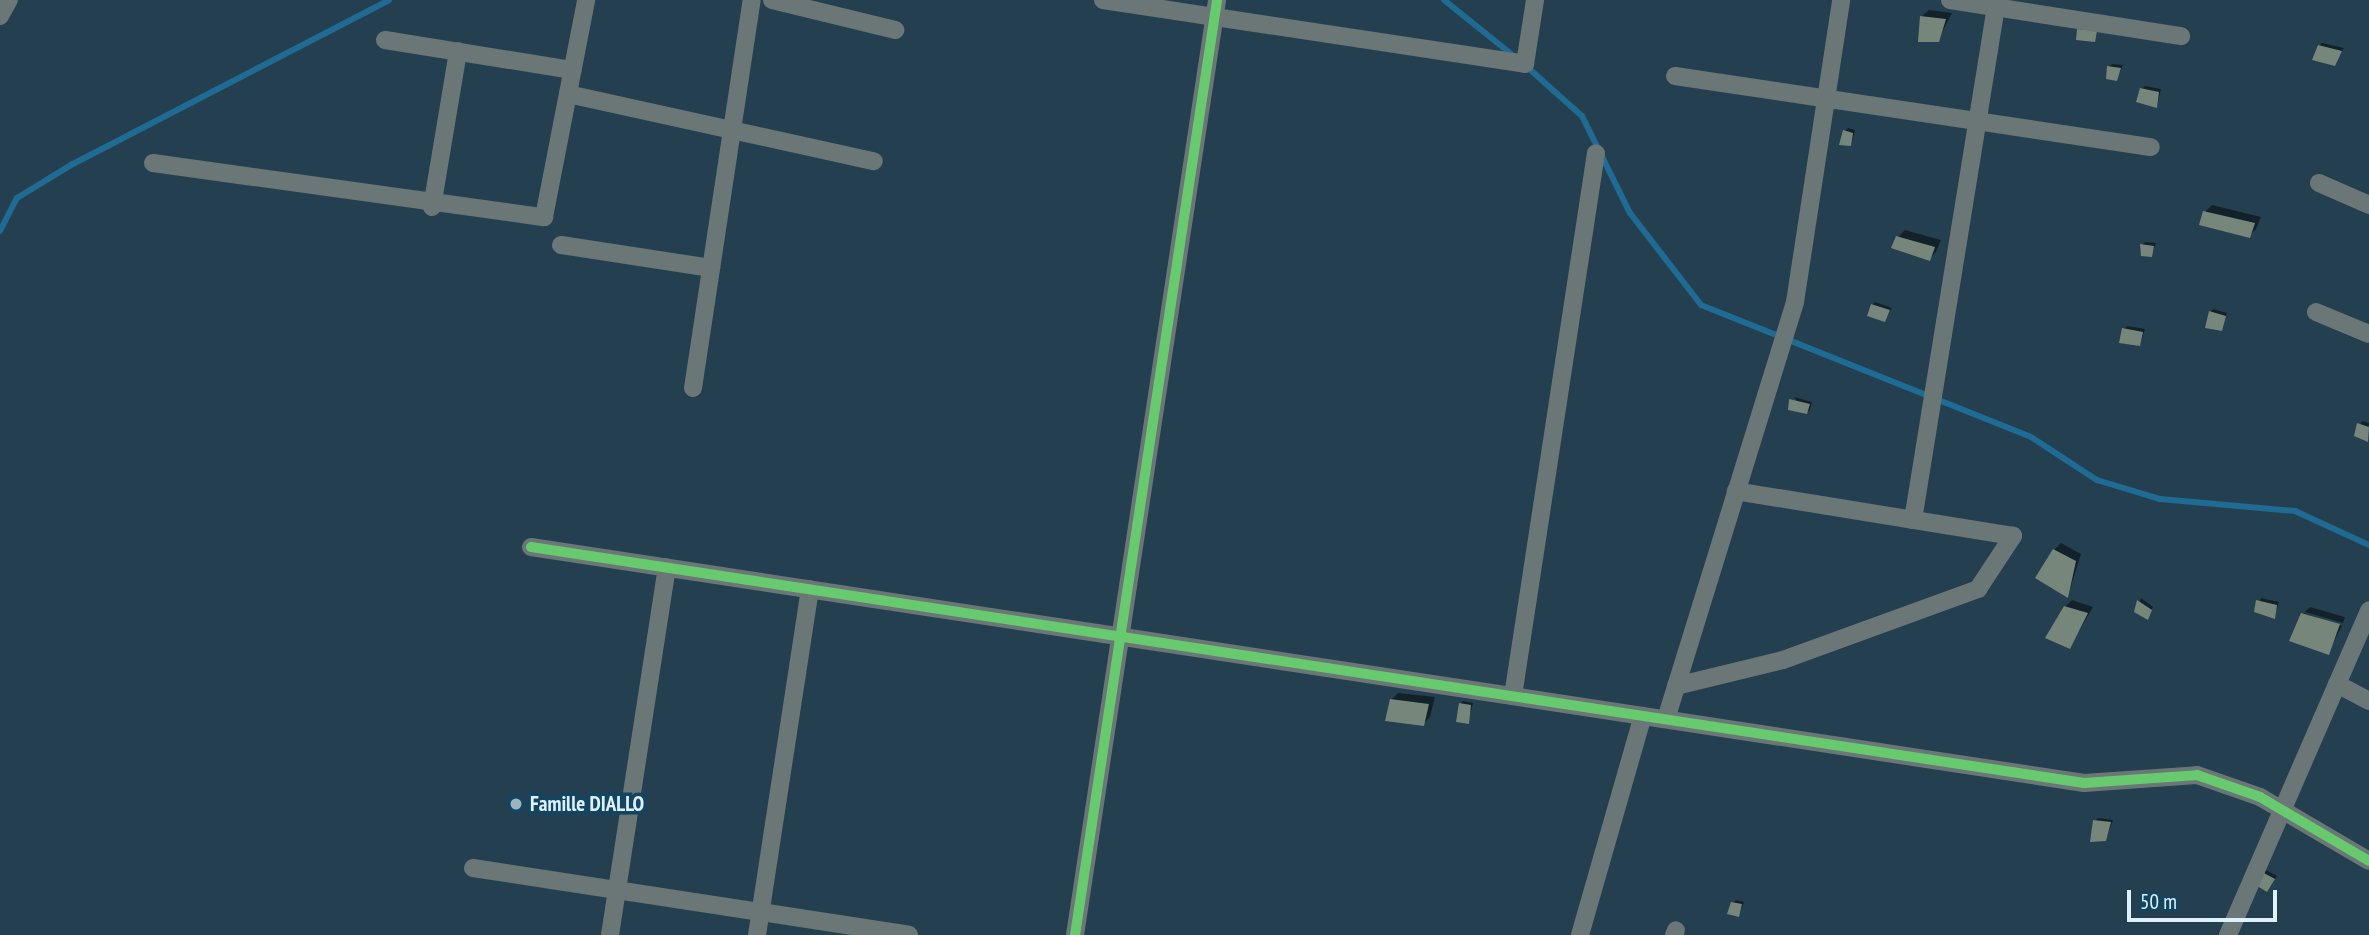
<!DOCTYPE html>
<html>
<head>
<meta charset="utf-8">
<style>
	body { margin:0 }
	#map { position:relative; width:2369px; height:935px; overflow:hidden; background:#244050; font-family:"PT Sans Narrow",sans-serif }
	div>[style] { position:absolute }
	.shadow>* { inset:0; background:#0007 }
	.stream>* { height:6px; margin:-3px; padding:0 3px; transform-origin:3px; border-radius:3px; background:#1f6b93 }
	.building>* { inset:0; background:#76867a }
	.street>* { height:18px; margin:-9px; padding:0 9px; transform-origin:9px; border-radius:9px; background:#6b7677 }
	.cycleway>* { height:10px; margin:-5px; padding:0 5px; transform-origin:5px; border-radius:5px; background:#67ca6e }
	.dots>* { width:19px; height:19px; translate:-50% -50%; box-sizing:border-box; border:4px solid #134561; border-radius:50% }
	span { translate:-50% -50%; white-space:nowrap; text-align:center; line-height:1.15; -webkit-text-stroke:7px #134561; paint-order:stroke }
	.poi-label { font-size:21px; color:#ddf1ff; font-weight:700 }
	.left { translate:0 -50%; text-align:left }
	.scale { position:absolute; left:2127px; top:890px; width:150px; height:32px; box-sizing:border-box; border:4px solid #ddf1ff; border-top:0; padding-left:9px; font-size:21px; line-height:24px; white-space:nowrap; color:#ddf1ff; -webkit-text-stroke:5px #134561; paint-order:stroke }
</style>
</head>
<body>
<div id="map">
	<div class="shadow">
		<div style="clip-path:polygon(1929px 10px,1952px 13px,1938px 40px,1922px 16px)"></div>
		<div style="clip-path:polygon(2322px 43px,2344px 48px,2334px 64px,2319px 46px)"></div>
		<div style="clip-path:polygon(2112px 64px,2123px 65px,2117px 79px,2109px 67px)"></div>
		<div style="clip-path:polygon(2145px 86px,2161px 89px,2157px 106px,2142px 89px)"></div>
		<div style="clip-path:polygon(1848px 128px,1855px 130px,1851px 145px,1845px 131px)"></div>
		<div style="clip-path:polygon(2212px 205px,2261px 217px,2256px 229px,2249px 236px,2205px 212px)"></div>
		<div style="clip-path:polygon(1905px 230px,1941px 240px,1936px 252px,1929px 259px,1898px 237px)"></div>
		<div style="clip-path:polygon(2145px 242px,2156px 243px,2151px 255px,2142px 245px)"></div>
		<div style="clip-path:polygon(1875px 302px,1892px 308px,1885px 320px,1872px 305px)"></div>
		<div style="clip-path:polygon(2213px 309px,2227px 313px,2221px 329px,2210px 312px)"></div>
		<div style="clip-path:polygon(2127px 326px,2145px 329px,2140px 344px,2124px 329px)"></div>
		<div style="clip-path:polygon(1794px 397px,1812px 402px,1810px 410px,1807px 413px)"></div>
		<div style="clip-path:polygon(2362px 421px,2369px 423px,2367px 440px,2356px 435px)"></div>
		<div style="clip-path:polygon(2061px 543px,2081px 554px,2068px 596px,2054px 550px)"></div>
		<div style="clip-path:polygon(2141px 598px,2153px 607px,2147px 618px,2136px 611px)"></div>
		<div style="clip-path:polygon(2261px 598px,2279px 602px,2274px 617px,2256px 610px)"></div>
		<div style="clip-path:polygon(2072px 600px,2093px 607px,2070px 647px,2065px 607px)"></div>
		<div style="clip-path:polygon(2310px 607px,2345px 617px,2343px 623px,2305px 612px)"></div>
		<div style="clip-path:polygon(2304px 613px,2342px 626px,2328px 653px,2292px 640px)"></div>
		<div style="clip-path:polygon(1398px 693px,1435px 697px,1430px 717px,1423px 724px,1391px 700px)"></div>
		<div style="clip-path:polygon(1463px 701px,1473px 703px,1468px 722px,1460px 704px)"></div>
		<div style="clip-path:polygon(2098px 818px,2113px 820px,2106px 839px,2095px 821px)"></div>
		<div style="clip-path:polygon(2266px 870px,2277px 876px,2270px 887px,2264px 873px)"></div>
		<div style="clip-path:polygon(1736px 900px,1744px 902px,1739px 915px,1733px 903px)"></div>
	</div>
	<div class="stream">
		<div style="left:1444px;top:0;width:91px;rotate:38.8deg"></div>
		<div style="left:1526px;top:66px;width:75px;rotate:41.8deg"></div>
		<div style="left:1582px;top:116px;width:108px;rotate:63.7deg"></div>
		<div style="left:1630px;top:213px;width:116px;rotate:52.3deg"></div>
		<div style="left:1701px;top:305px;width:355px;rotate:21.8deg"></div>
		<div style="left:2031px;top:437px;width:79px;rotate:33.1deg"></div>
		<div style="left:2097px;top:480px;width:66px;rotate:16.8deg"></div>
		<div style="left:2160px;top:499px;width:136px;rotate:5.1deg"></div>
		<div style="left:2295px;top:511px;width:81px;rotate:24.7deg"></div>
		<div style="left:0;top:231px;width:37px;rotate:-63deg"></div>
		<div style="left:17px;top:198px;width:63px;rotate:-31.4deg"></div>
		<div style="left:71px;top:165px;width:358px;rotate:-27.4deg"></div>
	</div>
	<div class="building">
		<div style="clip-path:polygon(1920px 16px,1946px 19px,1939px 42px,1918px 42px)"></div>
		<div style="clip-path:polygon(2077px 29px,2097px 31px,2095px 42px,2076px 40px)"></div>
		<div style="clip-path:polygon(2318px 45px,2342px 51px,2335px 66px,2312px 60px)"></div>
		<div style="clip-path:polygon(2107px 66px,2121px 68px,2117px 81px,2106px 79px)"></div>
		<div style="clip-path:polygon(2140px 88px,2159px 92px,2157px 108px,2136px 102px)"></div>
		<div style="clip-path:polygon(1843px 130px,1853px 133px,1851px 146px,1839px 145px)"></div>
		<div style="clip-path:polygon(2203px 211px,2255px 223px,2250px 238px,2199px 225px)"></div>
		<div style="clip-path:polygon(1896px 236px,1935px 247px,1930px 261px,1891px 248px)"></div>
		<div style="clip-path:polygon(2140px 244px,2154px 246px,2152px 257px,2141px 256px)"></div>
		<div style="clip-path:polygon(1871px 304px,1890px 310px,1885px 322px,1867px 316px)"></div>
		<div style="clip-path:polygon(2209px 311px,2226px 316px,2222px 331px,2205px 328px)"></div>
		<div style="clip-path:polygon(2122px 328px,2143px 332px,2140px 346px,2119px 343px)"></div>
		<div style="clip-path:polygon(1789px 399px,1810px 404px,1807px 414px,1788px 410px)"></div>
		<div style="clip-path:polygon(2357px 423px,2369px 427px,2368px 442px,2354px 436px)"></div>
		<div style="clip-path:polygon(2053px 549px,2076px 561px,2068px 598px,2035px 578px)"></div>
		<div style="clip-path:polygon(2137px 600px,2152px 610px,2148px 620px,2134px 612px)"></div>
		<div style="clip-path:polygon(2256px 600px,2277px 605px,2275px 619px,2254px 612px)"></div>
		<div style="clip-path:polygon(2064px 606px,2088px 613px,2070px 649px,2045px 638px)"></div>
		<div style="clip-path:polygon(2301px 613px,2340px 624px,2329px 655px,2289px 641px)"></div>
		<div style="clip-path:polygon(1390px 699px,1429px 704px,1424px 726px,1385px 721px)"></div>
		<div style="clip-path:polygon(1459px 703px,1471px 705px,1469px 724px,1456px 722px)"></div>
		<div style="clip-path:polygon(2093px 820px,2111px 822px,2106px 841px,2090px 842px)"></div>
		<div style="clip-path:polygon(2262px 872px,2275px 879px,2267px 892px,2254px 884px)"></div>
		<div style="clip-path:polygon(1731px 902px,1742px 904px,1739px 917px,1727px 914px)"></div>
	</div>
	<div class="street">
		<div style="left:772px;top:0;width:127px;rotate:13.7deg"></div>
		<div style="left:1103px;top:0;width:427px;rotate:8.6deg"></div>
		<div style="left:1525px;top:64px;width:65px;rotate:-81.1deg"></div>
		<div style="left:1950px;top:0;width:234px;rotate:8.9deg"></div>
		<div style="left:0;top:16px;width:18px;rotate:-61deg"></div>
		<div style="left:385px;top:40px;width:190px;rotate:9.1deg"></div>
		<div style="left:1675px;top:76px;width:481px;rotate:8.5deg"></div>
		<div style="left:568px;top:94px;width:313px;rotate:12.4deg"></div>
		<div style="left:153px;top:163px;width:395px;rotate:7.9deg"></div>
		<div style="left:544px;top:217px;width:221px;rotate:-79deg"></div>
		<div style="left:2319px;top:183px;width:55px;rotate:23.7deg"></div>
		<div style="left:432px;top:207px;width:158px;rotate:-80.5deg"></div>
		<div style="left:561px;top:245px;width:152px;rotate:8.7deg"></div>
		<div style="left:2316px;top:312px;width:57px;rotate:22.5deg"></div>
		<div style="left:693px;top:388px;width:392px;rotate:-81.4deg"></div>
		<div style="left:1913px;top:520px;width:527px;rotate:-80.82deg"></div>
		<div style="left:531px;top:547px;width:1571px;rotate:8.64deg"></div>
		<div style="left:2084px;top:783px;width:113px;rotate:-4deg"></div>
		<div style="left:2197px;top:775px;width:67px;rotate:19.2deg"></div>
		<div style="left:2260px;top:797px;width:126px;rotate:30.4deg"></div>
		<div style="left:2337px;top:684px;width:36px;rotate:28deg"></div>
		<div style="left:1676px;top:686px;width:110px;rotate:-13.7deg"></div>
		<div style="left:1783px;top:660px;width:208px;rotate:-20deg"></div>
		<div style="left:1978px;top:589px;width:64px;rotate:-56.6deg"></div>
		<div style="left:2013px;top:536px;width:281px;rotate:-170.8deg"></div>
		<div style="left:1513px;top:696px;width:549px;rotate:-81.31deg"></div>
		<div style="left:1666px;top:719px;width:436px;rotate:-72.8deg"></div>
		<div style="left:1795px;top:302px;width:305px;rotate:-81.3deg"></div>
		<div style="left:473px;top:868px;width:441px;rotate:8.7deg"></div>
		<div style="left:610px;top:935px;width:372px;rotate:-81.2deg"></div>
		<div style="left:757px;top:935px;width:350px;rotate:-81.3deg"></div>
		<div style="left:1075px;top:935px;width:946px;rotate:-81.36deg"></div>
		<div style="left:1580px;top:935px;width:228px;rotate:-74deg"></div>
		<div style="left:1674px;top:935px;width:5px;rotate:-68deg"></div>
		<div style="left:2228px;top:935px;width:354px;rotate:-66.5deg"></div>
	</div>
	<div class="cycleway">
		<div style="left:531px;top:547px;width:1571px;rotate:8.64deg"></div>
		<div style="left:2084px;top:783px;width:113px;rotate:-4deg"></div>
		<div style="left:2197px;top:775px;width:67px;rotate:19.2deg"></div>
		<div style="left:2260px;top:797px;width:126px;rotate:30.4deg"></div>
		<div style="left:1075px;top:935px;width:946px;rotate:-81.36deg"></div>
	</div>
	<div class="dots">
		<div style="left:516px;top:804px;background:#9cb3c2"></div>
	</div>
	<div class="poi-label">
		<span class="left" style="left:530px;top:804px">Famille DIALLO</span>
	</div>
	<div class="scale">50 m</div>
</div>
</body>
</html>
